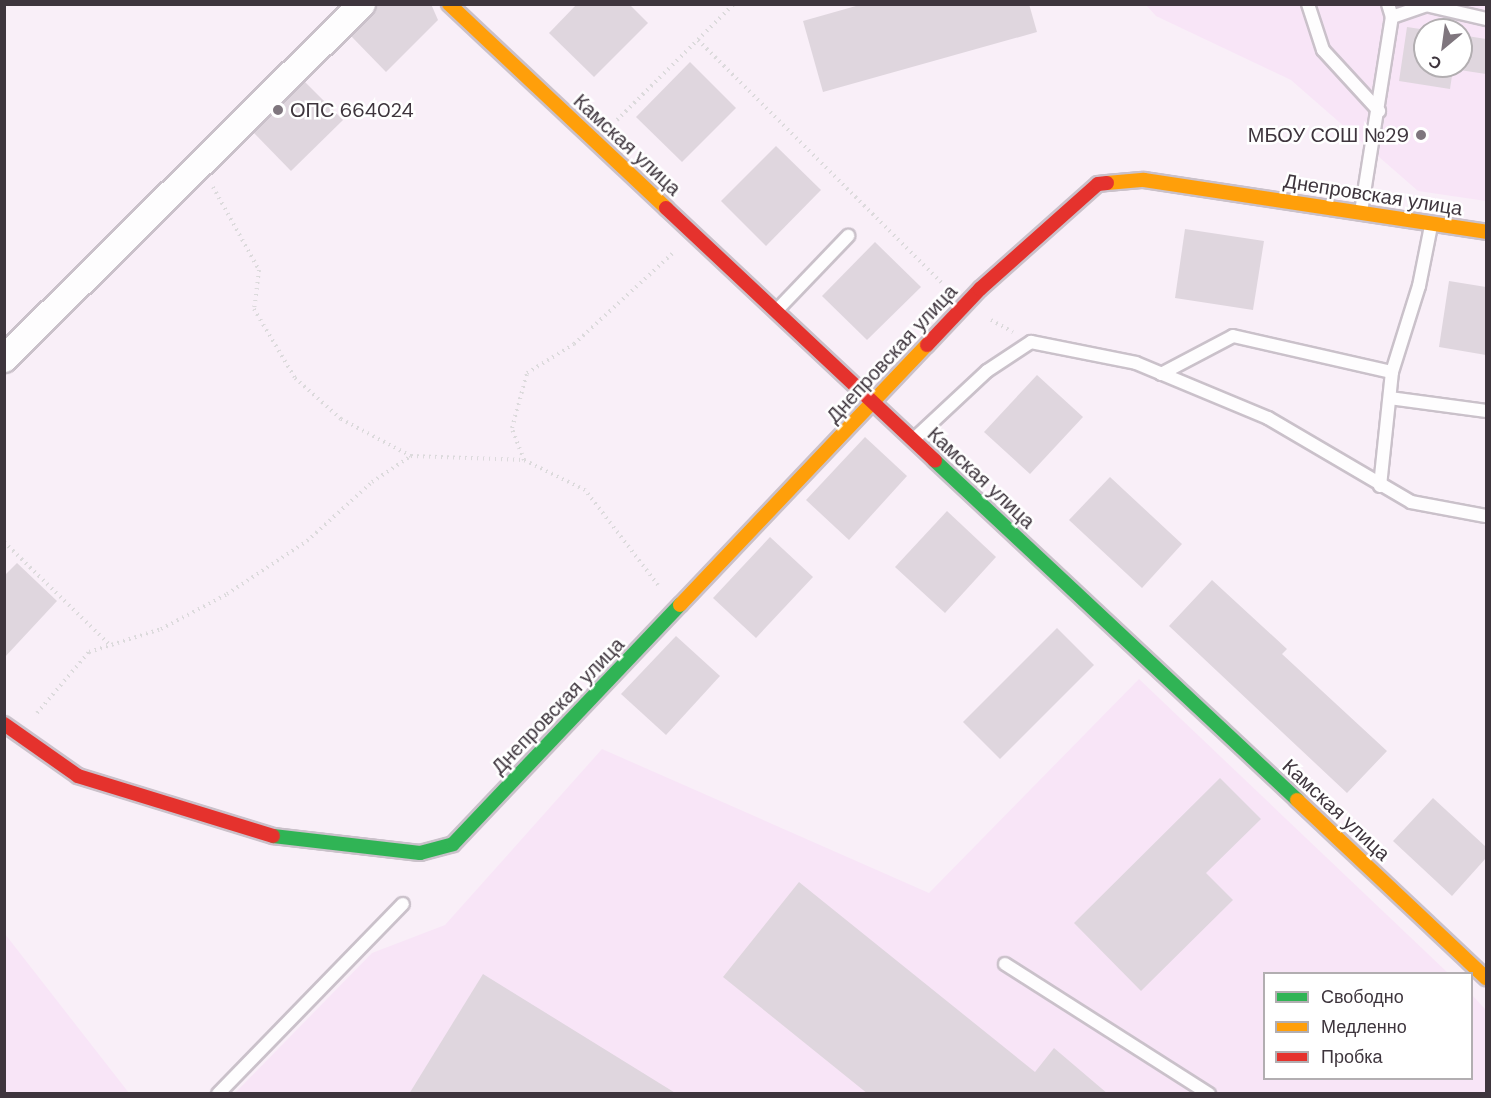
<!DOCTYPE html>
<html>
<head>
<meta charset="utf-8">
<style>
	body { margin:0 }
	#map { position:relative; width:1491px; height:1098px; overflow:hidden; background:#f9eff8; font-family:"DM Sans",sans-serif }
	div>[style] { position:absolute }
	.built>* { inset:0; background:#f8e5f7 }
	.building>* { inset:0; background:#dfd6de }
	.path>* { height:4px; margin-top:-2px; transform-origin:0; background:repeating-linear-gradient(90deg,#dcdadc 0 1.5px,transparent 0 6px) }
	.roads { filter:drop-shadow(2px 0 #cac1ca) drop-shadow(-2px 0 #cac1ca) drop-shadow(0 2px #cac1ca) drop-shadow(0 -2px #cac1ca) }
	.lane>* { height:12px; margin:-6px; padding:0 6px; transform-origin:6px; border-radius:6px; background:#fefdfe }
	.street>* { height:26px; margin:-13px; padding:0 13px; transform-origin:13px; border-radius:13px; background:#fefdfe }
	.fast>* { height:14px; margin:-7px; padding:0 7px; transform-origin:7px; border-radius:7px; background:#30b455 }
	.slow>* { height:14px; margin:-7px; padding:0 7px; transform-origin:7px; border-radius:7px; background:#ff9f0a }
	.jam>* { height:14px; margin:-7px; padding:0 7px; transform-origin:7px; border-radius:7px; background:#e5322d }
	.dots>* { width:16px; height:16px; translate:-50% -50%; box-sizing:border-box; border:3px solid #fff; border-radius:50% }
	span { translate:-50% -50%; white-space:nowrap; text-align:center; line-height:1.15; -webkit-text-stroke:5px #fff; paint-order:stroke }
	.poi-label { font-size:20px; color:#3e353d }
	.left { translate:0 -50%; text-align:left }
	.right { translate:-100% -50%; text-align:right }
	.street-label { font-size:20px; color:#3e353d }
	.frame { position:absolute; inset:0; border:6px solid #3e353d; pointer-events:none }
	.legend { position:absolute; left:1263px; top:972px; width:210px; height:108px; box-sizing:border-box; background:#fff; border:2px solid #b2aeb1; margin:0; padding:8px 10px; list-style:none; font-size:18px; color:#3e353d }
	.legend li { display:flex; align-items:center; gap:12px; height:30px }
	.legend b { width:30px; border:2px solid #b2aeb1 }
	.north { position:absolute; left:1413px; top:18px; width:60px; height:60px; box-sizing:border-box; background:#fff; border:2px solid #b2aeb1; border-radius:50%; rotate:209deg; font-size:16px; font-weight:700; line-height:24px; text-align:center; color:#3e353d }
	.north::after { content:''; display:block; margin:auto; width:21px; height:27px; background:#7f767e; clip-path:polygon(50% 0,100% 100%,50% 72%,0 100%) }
</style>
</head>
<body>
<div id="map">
	<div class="built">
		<div style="clip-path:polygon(evenodd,1146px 5px,1486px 5px,1486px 201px,1418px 191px,1291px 80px,1156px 16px,1146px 5px,1425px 30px,1461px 30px,1461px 66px,1425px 66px,1425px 30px)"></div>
		<div style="clip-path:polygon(1139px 679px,1448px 973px,1264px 974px,1264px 1078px,1472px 1078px,1472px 995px,1486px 1010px,1486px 1093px,234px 1094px,372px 953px,445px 925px,602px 749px,929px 893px)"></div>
		<div style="clip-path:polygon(5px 934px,129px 1093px,5px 1093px)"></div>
	</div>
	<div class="building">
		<div style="clip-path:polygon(377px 4px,431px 4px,438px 20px,386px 72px,351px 36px)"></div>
		<div style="clip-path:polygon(577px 4px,629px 4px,648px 23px,594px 77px,549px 33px)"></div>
		<div style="clip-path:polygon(863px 4px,1029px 4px,1037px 32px,823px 92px,803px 21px)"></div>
		<div style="clip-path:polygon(1407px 27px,1427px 30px,1425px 66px,1461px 66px,1461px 35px,1486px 39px,1486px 74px,1453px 69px,1450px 89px,1399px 81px)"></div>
		<div style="clip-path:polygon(690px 62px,736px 108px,682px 162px,636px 117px)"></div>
		<div style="clip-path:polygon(305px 82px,343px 120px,291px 171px,254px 133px)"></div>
		<div style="clip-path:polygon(776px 146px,821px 190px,766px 246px,721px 201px)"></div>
		<div style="clip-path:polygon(1185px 229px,1264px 241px,1253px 310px,1175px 298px)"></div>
		<div style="clip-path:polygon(875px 242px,921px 287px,867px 340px,822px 296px)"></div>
		<div style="clip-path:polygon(1449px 281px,1486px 287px,1486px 355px,1439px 347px)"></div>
		<div style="clip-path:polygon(1037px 375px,1083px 417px,1030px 474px,984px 432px)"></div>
		<div style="clip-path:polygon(865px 437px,907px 476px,849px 540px,806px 500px)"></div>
		<div style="clip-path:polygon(1110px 477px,1182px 544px,1142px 588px,1069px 520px)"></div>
		<div style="clip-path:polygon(947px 511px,996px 557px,945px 613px,895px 567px)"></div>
		<div style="clip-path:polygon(770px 537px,813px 577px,756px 638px,713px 598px)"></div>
		<div style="clip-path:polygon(17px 563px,57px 601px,4px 658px,4px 576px)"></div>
		<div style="clip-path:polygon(1212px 580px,1287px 649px,1282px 654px,1387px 751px,1347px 793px,1169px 626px)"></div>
		<div style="clip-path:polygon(1057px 628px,1094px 665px,1000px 759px,963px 722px)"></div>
		<div style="clip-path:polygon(676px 636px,720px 676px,666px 735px,621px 694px)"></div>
		<div style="clip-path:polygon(1220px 778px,1261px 819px,1206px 873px,1233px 900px,1141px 991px,1074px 923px)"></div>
		<div style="clip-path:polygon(1433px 798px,1486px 847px,1486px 858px,1452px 896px,1393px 841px)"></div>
		<div style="clip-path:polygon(799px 882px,1035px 1072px,1054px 1048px,1108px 1094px,868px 1094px,723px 977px)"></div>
		<div style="clip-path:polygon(483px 974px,677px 1094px,409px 1094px)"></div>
	</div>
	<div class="path">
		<div style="left:698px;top:40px;width:347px;rotate:44.9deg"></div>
		<div style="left:617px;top:120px;width:165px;rotate:-44.8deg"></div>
		<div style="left:213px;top:187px;width:95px;rotate:61deg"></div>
		<div style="left:259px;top:270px;width:39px;rotate:97deg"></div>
		<div style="left:254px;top:309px;width:80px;rotate:59.3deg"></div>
		<div style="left:295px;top:378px;width:62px;rotate:41.7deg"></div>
		<div style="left:341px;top:419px;width:79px;rotate:27.9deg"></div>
		<div style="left:411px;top:456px;width:113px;rotate:2deg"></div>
		<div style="left:991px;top:320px;width:25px;rotate:29deg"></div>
		<div style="left:4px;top:542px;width:148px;rotate:44.2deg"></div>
		<div style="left:658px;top:585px;width:120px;rotate:-127.5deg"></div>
		<div style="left:585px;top:490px;width:68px;rotate:-153.8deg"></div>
		<div style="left:524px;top:460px;width:34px;rotate:-111deg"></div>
		<div style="left:512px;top:428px;width:57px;rotate:-74.7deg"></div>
		<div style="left:527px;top:373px;width:55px;rotate:-31.7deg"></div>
		<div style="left:574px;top:344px;width:134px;rotate:-42.6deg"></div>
		<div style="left:37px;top:713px;width:80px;rotate:-49.6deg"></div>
		<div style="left:89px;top:652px;width:76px;rotate:-17.7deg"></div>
		<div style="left:161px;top:629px;width:75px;rotate:-27.9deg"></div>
		<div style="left:227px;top:594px;width:96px;rotate:-33.5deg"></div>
		<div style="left:307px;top:541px;width:88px;rotate:-42.2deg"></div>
		<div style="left:372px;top:482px;width:47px;rotate:-33.7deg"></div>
	</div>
	<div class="roads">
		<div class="lane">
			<div style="left:1308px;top:4px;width:48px;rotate:71.9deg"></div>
			<div style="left:1323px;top:50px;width:83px;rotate:47.4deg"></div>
			<div style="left:1388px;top:4px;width:14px;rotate:73deg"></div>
			<div style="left:1361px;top:212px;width:197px;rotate:-81deg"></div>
			<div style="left:1392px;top:17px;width:36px;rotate:-19deg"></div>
			<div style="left:1426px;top:5px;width:62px;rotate:13.1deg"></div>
			<div style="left:777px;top:310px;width:103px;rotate:-46.2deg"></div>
			<div style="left:1161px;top:374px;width:81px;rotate:-27.8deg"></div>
			<div style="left:1233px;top:336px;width:163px;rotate:12.8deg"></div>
			<div style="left:1390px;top:398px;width:97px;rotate:7.7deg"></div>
			<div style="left:913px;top:440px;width:101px;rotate:-43deg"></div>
			<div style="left:987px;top:371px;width:53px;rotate:-33.4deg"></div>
			<div style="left:1031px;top:342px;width:107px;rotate:11.3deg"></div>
			<div style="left:1136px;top:363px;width:143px;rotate:22.6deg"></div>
			<div style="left:1268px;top:418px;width:166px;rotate:30.4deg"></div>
			<div style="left:1411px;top:502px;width:76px;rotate:10.6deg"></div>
			<div style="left:1380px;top:486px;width:115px;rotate:-84deg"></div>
			<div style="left:1392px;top:372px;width:90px;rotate:-72.6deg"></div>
			<div style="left:1419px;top:286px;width:61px;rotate:-78.7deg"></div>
			<div style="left:1005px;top:964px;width:242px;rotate:32.5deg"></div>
			<div style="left:218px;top:1094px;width:265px;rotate:-45.8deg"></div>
		</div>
		<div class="street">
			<div style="left:4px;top:359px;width:504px;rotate:-44.76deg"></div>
		</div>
		<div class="fast">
			<div style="left:935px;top:461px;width:496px;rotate:43.1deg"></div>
			<div style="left:273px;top:836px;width:148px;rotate:6.6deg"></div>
			<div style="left:420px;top:853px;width:34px;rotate:-15deg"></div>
			<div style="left:453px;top:844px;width:330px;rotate:-46.5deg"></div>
		</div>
		<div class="slow">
			<div style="left:449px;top:4px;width:298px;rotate:43.2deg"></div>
			<div style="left:1107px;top:183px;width:37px;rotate:-5deg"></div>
			<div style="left:1144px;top:180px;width:346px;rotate:8.6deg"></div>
			<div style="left:680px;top:605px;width:359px;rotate:-46.5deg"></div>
			<div style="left:1297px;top:800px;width:260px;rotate:43.3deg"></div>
		</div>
		<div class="jam">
			<div style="left:666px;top:208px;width:369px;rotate:43.2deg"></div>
			<div style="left:927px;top:345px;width:77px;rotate:-46.6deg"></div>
			<div style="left:980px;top:289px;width:158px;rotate:-41.7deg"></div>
			<div style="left:1098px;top:184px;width:9px;rotate:-6deg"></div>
			<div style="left:4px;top:724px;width:90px;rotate:35.1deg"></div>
			<div style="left:78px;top:776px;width:204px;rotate:17.1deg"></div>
		</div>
	</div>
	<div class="dots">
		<div style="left:278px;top:110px;background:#7f767e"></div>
		<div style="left:1421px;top:135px;background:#7f767e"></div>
	</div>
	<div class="poi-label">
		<span class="left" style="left:290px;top:110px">ОПС 664024</span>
		<span class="right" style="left:1409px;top:135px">МБОУ СОШ №29</span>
	</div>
	<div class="street-label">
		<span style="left:627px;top:145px;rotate:43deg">Камская улица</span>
		<span style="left:1373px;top:195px;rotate:9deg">Днепровская улица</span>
		<span style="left:892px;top:354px;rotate:-47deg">Днепровская улица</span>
		<span style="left:981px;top:478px;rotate:43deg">Камская улица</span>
		<span style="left:558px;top:706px;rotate:-46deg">Днепровская улица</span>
		<span style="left:1336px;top:810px;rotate:43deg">Камская улица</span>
	</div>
	<div class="frame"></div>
	<ul class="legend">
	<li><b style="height:8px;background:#30b455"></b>Свободно</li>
	<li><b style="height:8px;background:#ff9f0a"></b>Медленно</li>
	<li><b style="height:8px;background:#e5322d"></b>Пробка</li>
	</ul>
	<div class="north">С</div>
</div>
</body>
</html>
